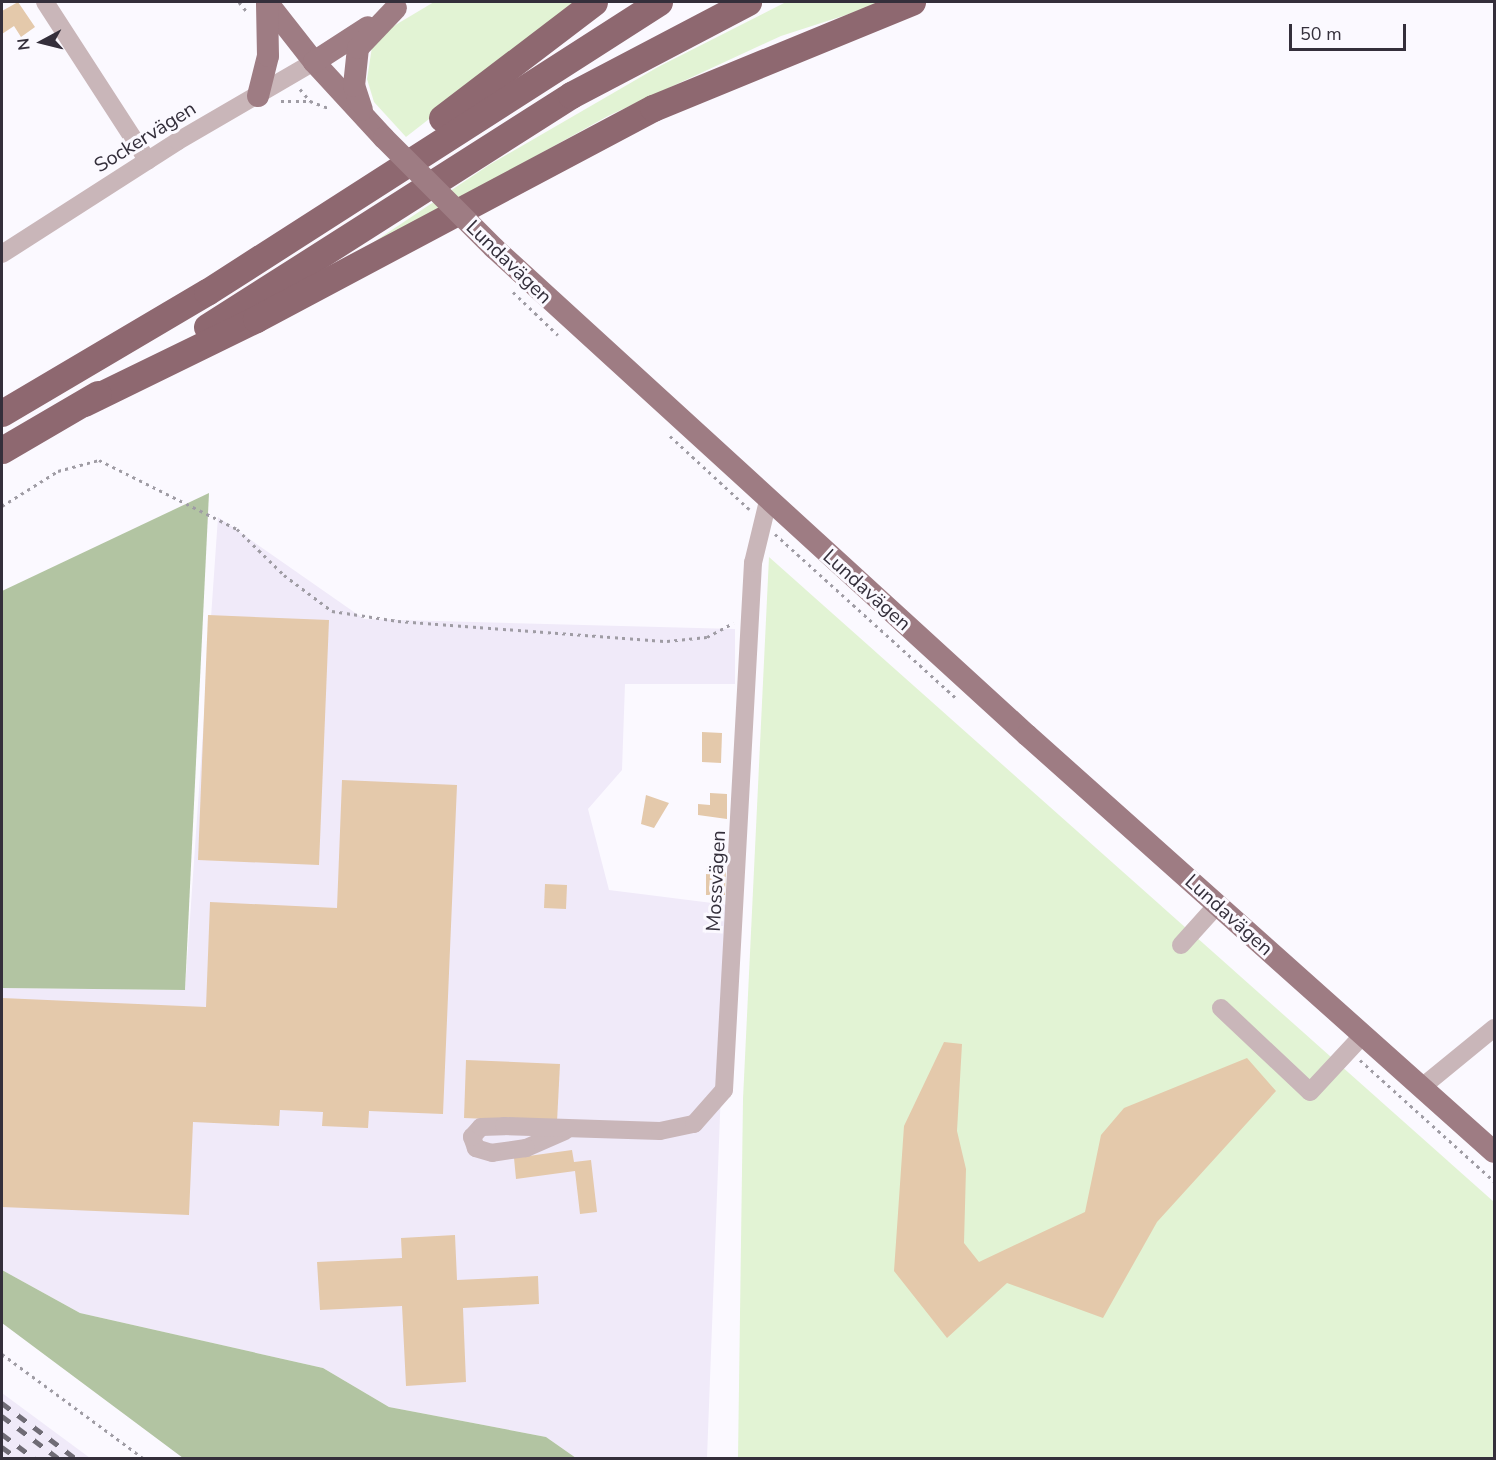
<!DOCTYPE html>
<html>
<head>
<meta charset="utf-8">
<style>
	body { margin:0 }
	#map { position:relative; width:1496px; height:1460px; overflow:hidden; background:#fbf9ff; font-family:"Nunito Sans",sans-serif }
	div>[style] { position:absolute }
	.built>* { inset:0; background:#f0eaf9 }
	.green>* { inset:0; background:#e2f3d4 }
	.forest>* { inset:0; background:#b2c4a2 }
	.building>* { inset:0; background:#e4c9ab }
	.path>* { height:3px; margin-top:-1.5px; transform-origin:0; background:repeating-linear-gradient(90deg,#9f9ca4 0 3px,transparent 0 7.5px) }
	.minor>* { height:18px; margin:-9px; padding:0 9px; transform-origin:9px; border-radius:9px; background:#c9b6b9 }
	.major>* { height:22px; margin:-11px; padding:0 11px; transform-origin:11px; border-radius:11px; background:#9e7c83 }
	.highway>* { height:27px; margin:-13.5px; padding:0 13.5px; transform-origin:13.5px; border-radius:13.5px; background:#8e6870 }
	.rail>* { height:4.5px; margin-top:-2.25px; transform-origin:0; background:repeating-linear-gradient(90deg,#6f6b75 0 10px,transparent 0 20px) }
	.major-bridge>* { height:22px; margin:-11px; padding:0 11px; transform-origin:11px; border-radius:11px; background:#9e7c83 }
	span { translate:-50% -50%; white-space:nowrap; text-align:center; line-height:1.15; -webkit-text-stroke:6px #fbf9ff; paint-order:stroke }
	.street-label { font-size:20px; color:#342f3b }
	.frame { position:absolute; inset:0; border:3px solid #342f3b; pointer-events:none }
	.north { position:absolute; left:12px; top:12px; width:60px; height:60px; -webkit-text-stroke:4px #fbf9ff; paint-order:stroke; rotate:263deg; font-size:16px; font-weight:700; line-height:24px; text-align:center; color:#342f3b }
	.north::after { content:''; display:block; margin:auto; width:21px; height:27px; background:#342f3b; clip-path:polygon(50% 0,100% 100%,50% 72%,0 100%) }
	.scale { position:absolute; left:1289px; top:24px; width:117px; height:27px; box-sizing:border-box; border:3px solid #342f3b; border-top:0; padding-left:8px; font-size:18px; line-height:21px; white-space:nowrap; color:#342f3b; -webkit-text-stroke:4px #fbf9ff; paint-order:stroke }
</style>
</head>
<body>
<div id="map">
	<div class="built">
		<div style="clip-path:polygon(218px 517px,364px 619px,735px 629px,735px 684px,625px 684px,622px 770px,588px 809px,609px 890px,728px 905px,707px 1458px,576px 1458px,546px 1437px,389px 1407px,323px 1368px,80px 1313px,2px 1270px,2px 988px,185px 990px)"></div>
		<div style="clip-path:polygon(2px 1393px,90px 1458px,2px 1458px)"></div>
	</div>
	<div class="green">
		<div style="clip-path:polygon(434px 2px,579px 2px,406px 137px,374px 102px,367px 79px,372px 47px,392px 27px)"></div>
		<div style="clip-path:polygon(786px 2px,886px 2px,781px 36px,608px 116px,338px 266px,489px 165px,658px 67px)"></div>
		<div style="clip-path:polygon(769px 557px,1494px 1202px,1494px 1458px,738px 1458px,743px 1099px)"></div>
	</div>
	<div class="forest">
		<div style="clip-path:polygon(209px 493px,185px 990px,2px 988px,2px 591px)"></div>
		<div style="clip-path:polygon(2px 1270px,80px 1313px,323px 1368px,389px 1407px,546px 1437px,576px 1458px,183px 1458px,2px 1323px)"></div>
	</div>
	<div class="building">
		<div style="clip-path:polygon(18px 2px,35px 27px,21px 37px,14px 26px,2px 34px,2px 11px)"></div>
		<div style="clip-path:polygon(208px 615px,329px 620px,319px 865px,198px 860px)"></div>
		<div style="clip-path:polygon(702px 732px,722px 733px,721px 763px,702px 762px)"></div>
		<div style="clip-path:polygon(342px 780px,457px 785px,443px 1114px,369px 1111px,368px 1128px,322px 1126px,323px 1112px,280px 1110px,279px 1126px,193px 1122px,189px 1215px,2px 1207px,2px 998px,206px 1007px,210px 902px,337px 908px)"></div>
		<div style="clip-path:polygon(710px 793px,727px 794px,727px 819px,698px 815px,698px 804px,710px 805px)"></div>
		<div style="clip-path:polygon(646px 795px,669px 803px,654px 828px,641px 824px)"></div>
		<div style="clip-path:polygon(706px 868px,726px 869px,725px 895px,706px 895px)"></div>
		<div style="clip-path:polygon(545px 884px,567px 885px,566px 909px,544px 908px)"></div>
		<div style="clip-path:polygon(944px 1042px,962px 1044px,957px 1131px,966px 1169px,964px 1243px,979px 1262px,1085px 1212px,1101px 1135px,1124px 1108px,1247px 1058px,1276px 1091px,1157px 1222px,1103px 1318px,1007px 1283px,947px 1338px,894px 1271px,904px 1126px)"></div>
		<div style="clip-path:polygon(466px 1060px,560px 1064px,557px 1122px,464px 1118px)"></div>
		<div style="clip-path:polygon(572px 1150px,574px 1162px,591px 1160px,597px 1212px,580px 1214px,575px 1171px,516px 1179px,514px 1158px)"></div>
		<div style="clip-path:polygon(455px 1235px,457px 1280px,538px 1276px,539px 1304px,463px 1308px,466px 1382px,406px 1386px,402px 1306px,320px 1310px,317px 1262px,402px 1258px,401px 1238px)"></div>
	</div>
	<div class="path">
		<div style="left:239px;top:2px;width:13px;rotate:51deg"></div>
		<div style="left:300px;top:89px;width:16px;rotate:50deg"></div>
		<div style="left:310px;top:101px;width:22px;rotate:21deg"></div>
		<div style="left:281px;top:101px;width:29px"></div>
		<div style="left:513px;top:292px;width:62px;rotate:43.7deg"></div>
		<div style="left:670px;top:436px;width:108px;rotate:42.7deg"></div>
		<div style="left:2px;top:506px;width:66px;rotate:-32deg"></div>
		<div style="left:58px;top:471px;width:42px;rotate:-15deg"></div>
		<div style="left:99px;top:460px;width:154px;rotate:26.6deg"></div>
		<div style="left:237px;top:529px;width:66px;rotate:44.4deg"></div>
		<div style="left:284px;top:575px;width:60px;rotate:36.9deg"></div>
		<div style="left:332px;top:611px;width:67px;rotate:8.6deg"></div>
		<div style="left:398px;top:621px;width:270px;rotate:4.3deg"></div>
		<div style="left:667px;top:641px;width:40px;rotate:-5.7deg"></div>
		<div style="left:707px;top:637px;width:30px;rotate:-28deg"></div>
		<div style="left:775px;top:534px;width:243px;rotate:42.2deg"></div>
		<div style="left:1360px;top:1060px;width:181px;rotate:42.1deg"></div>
		<div style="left:2px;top:1354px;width:175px;rotate:36.4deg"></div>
	</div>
	<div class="minor">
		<div style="left:45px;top:2px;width:189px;rotate:57.1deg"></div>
		<div style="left:2px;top:254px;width:209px;rotate:-32.7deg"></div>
		<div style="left:178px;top:141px;width:157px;rotate:-30.2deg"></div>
		<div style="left:1181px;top:945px;width:54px;rotate:-48deg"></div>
		<div style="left:1221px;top:1008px;width:122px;rotate:43.3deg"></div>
		<div style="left:1310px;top:1092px;width:78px;rotate:-47.1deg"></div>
		<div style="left:1422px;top:1087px;width:93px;rotate:-39.3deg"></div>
		<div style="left:565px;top:1131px;width:43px;rotate:156.4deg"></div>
		<div style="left:526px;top:1148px;width:34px;rotate:172deg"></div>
		<div style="left:492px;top:1153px;width:17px;rotate:-163deg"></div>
		<div style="left:476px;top:1148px;width:12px;rotate:-110deg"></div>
		<div style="left:472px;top:1137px;width:13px;rotate:-48deg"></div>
		<div style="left:481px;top:1127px;width:23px;rotate:-2deg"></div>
		<div style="left:504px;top:1126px;width:156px;rotate:1.8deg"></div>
		<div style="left:660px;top:1131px;width:35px;rotate:-12deg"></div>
		<div style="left:694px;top:1124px;width:45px;rotate:-48.6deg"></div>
		<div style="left:724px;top:1090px;width:528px;rotate:-86.85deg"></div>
		<div style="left:753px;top:563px;width:64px;rotate:-76.4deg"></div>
	</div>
	<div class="major">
		<div style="left:267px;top:2px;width:76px;rotate:51.9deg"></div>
		<div style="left:314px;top:62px;width:103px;rotate:47.4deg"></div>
		<div style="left:314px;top:62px;width:64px;rotate:-32.9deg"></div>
		<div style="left:258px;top:96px;width:41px;rotate:-76deg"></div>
		<div style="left:268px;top:56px;width:54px;rotate:-91.1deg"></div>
		<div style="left:362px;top:110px;width:25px;rotate:-108deg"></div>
		<div style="left:354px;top:86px;width:38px;rotate:-84deg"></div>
		<div style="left:358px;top:48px;width:55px;rotate:-46.5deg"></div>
		<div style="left:494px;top:248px;width:722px;rotate:42.42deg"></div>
		<div style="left:1027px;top:735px;width:626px;rotate:41.76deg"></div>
	</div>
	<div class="highway">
		<div style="left:442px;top:118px;width:191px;rotate:-37.3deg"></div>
		<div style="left:207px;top:327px;width:432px;rotate:-32.5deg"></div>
		<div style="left:571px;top:95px;width:200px;rotate:-27.7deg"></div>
		<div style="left:84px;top:403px;width:191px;rotate:-26deg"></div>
		<div style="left:256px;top:319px;width:450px;rotate:-28deg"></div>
		<div style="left:653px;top:108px;width:280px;rotate:-22.3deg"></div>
		<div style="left:2px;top:413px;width:238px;rotate:-30.6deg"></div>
		<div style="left:207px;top:292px;width:537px;rotate:-32.68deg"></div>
		<div style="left:2px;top:450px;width:111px;rotate:-30.3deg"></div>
	</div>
	<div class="rail">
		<div style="left:2px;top:1403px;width:91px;rotate:37deg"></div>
		<div style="left:2px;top:1416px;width:70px;rotate:36.9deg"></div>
		<div style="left:2px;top:1434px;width:40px;rotate:37deg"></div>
		<div style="left:2px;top:1447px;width:19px;rotate:36deg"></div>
	</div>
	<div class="major-bridge">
		<div style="left:384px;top:138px;width:156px;rotate:45deg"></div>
	</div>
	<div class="street-label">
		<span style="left:145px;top:137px;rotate:-32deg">Sockervägen</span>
		<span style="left:509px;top:262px;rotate:44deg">Lundavägen</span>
		<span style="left:867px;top:590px;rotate:42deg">Lundavägen</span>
		<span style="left:716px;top:881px;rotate:-87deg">Mossvägen</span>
		<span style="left:1229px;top:915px;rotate:42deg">Lundavägen</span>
	</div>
	<div class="frame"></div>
	<div class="north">N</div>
	<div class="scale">50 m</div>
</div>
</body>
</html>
